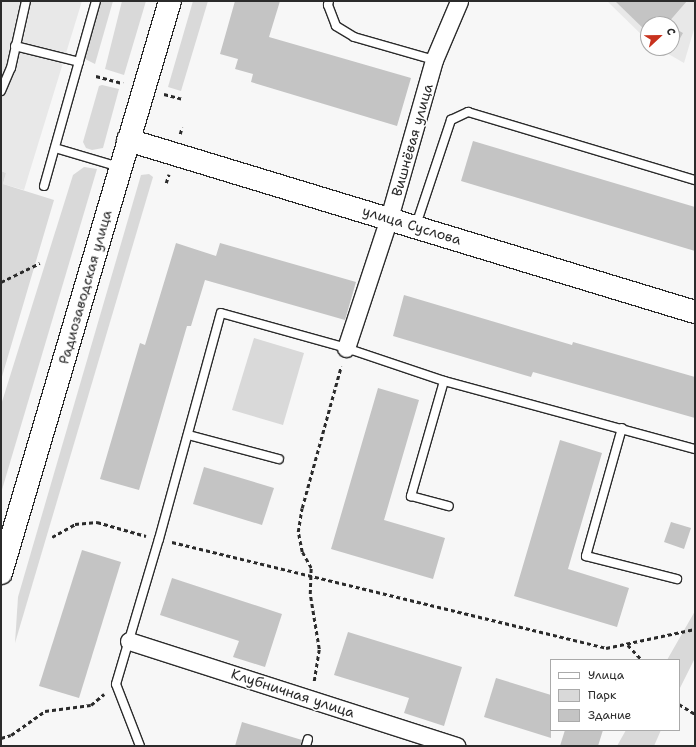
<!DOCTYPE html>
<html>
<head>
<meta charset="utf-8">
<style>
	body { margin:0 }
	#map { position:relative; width:696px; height:747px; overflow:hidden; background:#f7f7f7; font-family:"Shantell Sans",sans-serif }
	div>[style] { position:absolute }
	.built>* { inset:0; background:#e8e8e8 }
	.green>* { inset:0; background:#d9d9d9 }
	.building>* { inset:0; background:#c4c4c4 }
	.path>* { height:2.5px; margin-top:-1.25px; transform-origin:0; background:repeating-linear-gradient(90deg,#2b2b2b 0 4px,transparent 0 7px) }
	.roads { filter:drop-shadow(1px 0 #2b2b2b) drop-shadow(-1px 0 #2b2b2b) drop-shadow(0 1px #2b2b2b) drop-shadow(0 -1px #2b2b2b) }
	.lane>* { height:8px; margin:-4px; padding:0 4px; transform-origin:4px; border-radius:4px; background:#fff }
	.street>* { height:17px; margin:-8.5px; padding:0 8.5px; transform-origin:8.5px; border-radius:8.5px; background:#fff }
	.secondary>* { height:22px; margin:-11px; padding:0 11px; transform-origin:11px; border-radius:11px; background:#fff }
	span { translate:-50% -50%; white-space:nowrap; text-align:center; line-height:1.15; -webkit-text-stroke:3px #fff; paint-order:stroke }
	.street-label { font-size:14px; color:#2b2b2b }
	.frame { position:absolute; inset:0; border:2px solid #2b2b2b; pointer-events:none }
	.legend { position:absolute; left:550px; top:659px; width:130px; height:72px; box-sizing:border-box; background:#fff; border:1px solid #aaa; margin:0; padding:5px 7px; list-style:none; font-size:12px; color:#2b2b2b }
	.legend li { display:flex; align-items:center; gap:8px; height:20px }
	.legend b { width:20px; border:1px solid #aaa }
	.north { position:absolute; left:640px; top:16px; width:40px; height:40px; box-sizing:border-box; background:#fff; border:1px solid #aaa; border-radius:50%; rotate:68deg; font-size:11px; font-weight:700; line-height:16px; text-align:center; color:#2b2b2b }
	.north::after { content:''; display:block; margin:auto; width:14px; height:18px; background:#c8321e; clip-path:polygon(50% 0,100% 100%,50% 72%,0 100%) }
</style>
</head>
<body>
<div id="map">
	<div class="built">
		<div style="clip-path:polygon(1px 1px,82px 1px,24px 190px,3px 184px,6px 173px,1px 171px)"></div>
		<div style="clip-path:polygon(607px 1px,695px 1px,695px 26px,684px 63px,658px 48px,672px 48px,672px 24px,648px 24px,648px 41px)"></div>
	</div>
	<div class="green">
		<div style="clip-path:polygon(101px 1px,113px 1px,95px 64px,85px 59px)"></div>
		<div style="clip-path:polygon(122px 1px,146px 1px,124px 75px,105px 69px)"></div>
		<div style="clip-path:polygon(193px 1px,208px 1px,181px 91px,168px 87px)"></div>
		<div style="clip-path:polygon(102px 85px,119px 89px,103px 148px,92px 150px,86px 148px,83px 142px,99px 86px)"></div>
		<div style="clip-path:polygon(84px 167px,97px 169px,1px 493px,1px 405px,73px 175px)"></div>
		<div style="clip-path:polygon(1px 171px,6px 173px,3px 184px,54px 200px,1px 380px)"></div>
		<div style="clip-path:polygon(149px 174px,153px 177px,15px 643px,18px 597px,141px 175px)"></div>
		<div style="clip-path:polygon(254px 338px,304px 353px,283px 425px,232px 410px)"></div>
		<div style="clip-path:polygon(695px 611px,695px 658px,679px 690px,679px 660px,667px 660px)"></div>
		<div style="clip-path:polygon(626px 730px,661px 730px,654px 746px,617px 746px)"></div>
	</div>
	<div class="building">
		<div style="clip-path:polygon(235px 1px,280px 1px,269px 37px,411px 78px,397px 126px,251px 82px,253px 74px,235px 69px,238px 59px,220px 54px)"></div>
		<div style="clip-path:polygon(615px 1px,687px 1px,667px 24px,648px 24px,648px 33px)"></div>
		<div style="clip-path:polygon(672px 27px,683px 33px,673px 51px,668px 48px,672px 48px)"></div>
		<div style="clip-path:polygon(473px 141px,695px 207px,695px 251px,461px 181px)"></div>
		<div style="clip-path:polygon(176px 243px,216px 256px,220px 243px,356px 282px,345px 320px,205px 280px,191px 326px,187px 326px,139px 490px,100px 479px,140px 343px,145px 345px)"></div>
		<div style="clip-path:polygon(404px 295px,572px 345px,573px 342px,695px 377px,695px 418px,533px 372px,531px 377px,393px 336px)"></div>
		<div style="clip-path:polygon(378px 388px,419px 400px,384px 520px,445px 538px,433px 579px,331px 549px)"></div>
		<div style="clip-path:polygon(560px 440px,602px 453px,568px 569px,629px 588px,617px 627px,514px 596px)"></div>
		<div style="clip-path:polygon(204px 467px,274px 488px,262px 525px,193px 504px)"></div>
		<div style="clip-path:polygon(671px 522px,691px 528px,684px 549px,664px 542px)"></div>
		<div style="clip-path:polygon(82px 550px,121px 562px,79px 698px,39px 686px)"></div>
		<div style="clip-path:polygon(172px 578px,282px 614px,265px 667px,233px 657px,239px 641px,160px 615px)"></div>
		<div style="clip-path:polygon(348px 632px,462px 667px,444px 726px,404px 713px,409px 698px,334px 675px)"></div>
		<div style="clip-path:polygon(496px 678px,551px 695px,551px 738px,484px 717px)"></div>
		<div style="clip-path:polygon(242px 722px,302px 740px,301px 746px,235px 746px)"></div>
		<div style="clip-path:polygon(565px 730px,603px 730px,598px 746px,560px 746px)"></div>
	</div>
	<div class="path">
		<div style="left:96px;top:76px;width:28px;rotate:15deg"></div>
		<div style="left:164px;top:94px;width:20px;rotate:15deg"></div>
		<div style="left:180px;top:134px;width:7px;rotate:-74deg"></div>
		<div style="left:166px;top:183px;width:9px;rotate:-72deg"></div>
		<div style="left:1px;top:282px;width:43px;rotate:-26deg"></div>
		<div style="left:52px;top:537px;width:26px;rotate:-29deg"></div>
		<div style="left:75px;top:524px;width:22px;rotate:-5deg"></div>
		<div style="left:97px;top:522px;width:51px;rotate:15.9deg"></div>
		<div style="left:172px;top:542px;width:447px;rotate:13.7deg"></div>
		<div style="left:606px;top:648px;width:91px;rotate:-12.1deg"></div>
		<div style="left:628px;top:645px;width:21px;rotate:47deg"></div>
		<div style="left:314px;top:681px;width:32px;rotate:-81deg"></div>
		<div style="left:319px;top:649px;width:56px;rotate:-99.3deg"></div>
		<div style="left:310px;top:594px;width:26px;rotate:-88deg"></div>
		<div style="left:311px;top:568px;width:18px;rotate:-119deg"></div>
		<div style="left:302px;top:552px;width:20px;rotate:-101deg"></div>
		<div style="left:298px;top:532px;width:24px;rotate:-81deg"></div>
		<div style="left:302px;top:508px;width:147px;rotate:-74.6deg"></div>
		<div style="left:679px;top:704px;width:19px;rotate:32deg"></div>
		<div style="left:1px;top:738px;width:10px;rotate:-17deg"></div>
		<div style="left:11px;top:735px;width:42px;rotate:-35.2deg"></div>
		<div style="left:45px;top:711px;width:46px;rotate:-7.4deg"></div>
		<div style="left:91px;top:705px;width:17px;rotate:-40deg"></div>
	</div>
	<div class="roads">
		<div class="lane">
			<div style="left:329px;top:1px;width:4px;rotate:104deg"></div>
			<div style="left:328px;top:5px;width:22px;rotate:69deg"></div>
			<div style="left:336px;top:26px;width:21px;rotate:31deg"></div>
			<div style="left:354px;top:37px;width:83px;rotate:16deg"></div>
			<div style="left:15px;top:46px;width:66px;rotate:14deg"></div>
			<div style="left:1px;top:91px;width:25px;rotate:-67deg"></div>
			<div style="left:11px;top:68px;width:69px;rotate:-77.4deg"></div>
			<div style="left:55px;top:148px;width:67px;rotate:16.5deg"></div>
			<div style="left:44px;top:186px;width:192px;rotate:-74.3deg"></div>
			<div style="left:416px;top:225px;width:111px;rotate:-71.6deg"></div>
			<div style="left:451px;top:120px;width:19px;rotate:-25deg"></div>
			<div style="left:468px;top:112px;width:237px;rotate:16.7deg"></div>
			<div style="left:444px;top:381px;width:120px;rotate:106deg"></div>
			<div style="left:411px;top:496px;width:39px;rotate:15deg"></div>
			<div style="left:622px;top:428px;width:133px;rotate:105.7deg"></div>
			<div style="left:586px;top:556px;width:94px;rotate:14.2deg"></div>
			<div style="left:188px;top:435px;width:94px;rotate:14.8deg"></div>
			<div style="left:140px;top:746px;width:66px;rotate:-111.2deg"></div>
			<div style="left:116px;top:684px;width:151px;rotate:-73.5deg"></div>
			<div style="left:159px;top:539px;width:234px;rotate:-74.7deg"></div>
			<div style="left:221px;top:313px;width:130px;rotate:15.6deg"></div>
			<div style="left:346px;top:348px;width:103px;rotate:18.6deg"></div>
			<div style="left:444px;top:381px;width:260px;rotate:15.2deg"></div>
			<div style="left:306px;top:746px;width:7px;rotate:-74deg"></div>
		</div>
		<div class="street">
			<div style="left:346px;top:348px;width:137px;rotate:-71.7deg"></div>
			<div style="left:389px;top:218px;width:164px;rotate:-74.1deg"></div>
			<div style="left:434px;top:60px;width:64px;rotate:-67deg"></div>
			<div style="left:129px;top:641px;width:344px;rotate:17.8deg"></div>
		</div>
		<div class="secondary">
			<div style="left:128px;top:140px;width:593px;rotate:16.88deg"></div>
			<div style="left:1px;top:573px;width:596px;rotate:-73.54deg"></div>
		</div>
	</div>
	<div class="street-label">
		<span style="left:412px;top:140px;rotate:-74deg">Вишнёвая улица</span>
		<span style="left:412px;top:225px;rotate:17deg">улица Суслова</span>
		<span style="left:85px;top:287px;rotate:-74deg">Радиозаводская улица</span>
		<span style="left:293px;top:693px;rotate:18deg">Клубничная улица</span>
	</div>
	<div class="frame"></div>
	<ul class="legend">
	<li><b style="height:5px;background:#fff"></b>Улица</li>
	<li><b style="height:11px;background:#d9d9d9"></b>Парк</li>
	<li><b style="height:11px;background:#c4c4c4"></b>Здание</li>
	</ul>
	<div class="north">С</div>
</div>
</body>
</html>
